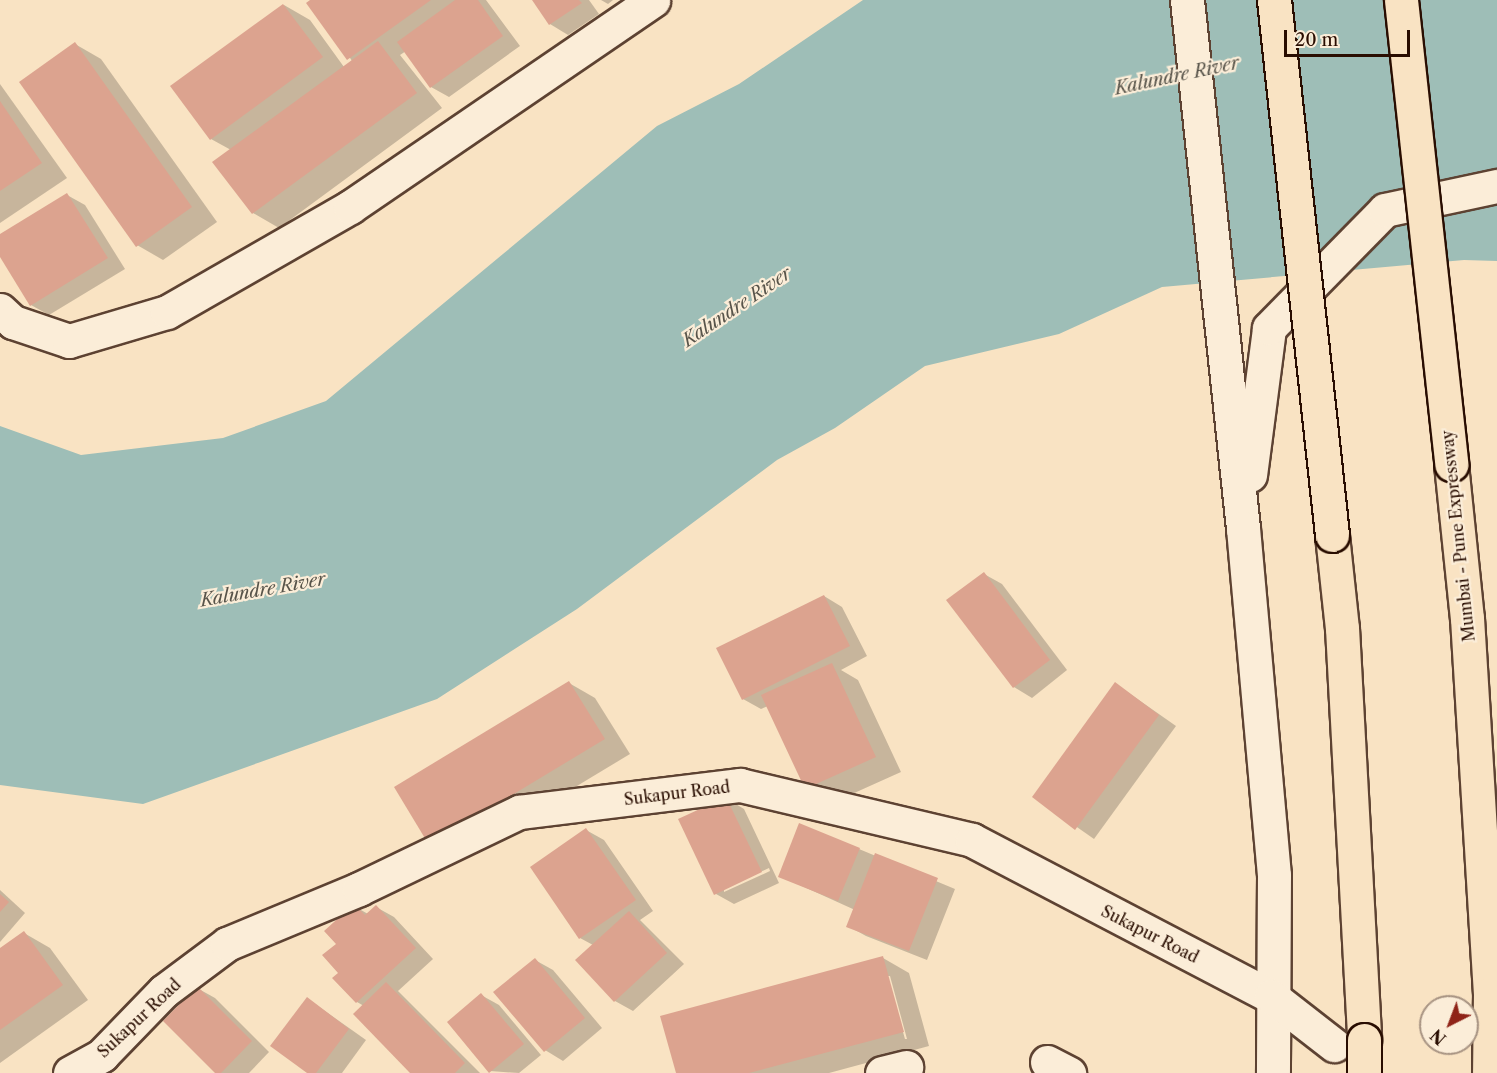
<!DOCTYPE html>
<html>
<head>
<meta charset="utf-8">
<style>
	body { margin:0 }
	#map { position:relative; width:1497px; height:1073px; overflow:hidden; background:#f9e3c3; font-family:"Libre Caslon Text",serif }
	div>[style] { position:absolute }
	.water>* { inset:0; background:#9ebeb7 }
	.shadow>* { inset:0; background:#0003 }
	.building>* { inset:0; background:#dca38f }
	.roads { filter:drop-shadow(2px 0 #5d4232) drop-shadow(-2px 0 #5d4232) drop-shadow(0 2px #5d4232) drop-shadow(0 -2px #5d4232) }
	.minor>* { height:33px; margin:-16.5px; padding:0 16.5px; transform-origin:16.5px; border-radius:16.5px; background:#fbedd8 }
	.highway>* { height:33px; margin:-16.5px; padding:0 16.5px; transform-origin:16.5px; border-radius:16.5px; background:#f9e3c3 }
	.bridges { filter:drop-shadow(2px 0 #290d01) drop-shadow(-2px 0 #290d01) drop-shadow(0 2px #290d01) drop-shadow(0 -2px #290d01) }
	.highway-bridge>* { height:33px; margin:-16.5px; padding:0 16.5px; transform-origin:16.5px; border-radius:16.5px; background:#f9e3c3 }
	span { translate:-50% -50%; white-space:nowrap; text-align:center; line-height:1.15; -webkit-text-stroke:4.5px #fbedd8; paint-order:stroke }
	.street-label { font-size:16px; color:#290d01 }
	.water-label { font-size:18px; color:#58544a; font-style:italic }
	.north { position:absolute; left:1419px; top:995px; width:60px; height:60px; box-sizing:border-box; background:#fbedd8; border:2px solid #a79382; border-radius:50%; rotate:222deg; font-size:16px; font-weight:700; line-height:24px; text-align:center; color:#290d01 }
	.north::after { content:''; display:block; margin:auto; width:21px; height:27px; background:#8f2418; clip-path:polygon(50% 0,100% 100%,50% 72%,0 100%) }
	.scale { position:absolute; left:1284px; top:30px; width:126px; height:27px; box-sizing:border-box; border:3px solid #290d01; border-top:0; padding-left:8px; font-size:18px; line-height:21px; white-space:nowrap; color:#290d01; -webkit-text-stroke:4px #fbedd8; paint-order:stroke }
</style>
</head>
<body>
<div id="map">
	<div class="water">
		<div style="clip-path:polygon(863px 0,1497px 0,1497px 261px,1464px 260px,1162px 287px,1059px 334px,925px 366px,835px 428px,777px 460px,577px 609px,437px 699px,143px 804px,0 785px,0 426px,81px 455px,223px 438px,326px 401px,657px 126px,739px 84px)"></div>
	</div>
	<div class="shadow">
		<div style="clip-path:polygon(313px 0,486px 0,520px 46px,449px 97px,431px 87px,406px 51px,400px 55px,442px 108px,279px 228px,253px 213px,231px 150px,211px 139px,284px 5px,310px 20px,344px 67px,352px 61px)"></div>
		<div style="clip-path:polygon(533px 0,589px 0,599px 14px,568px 35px,550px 24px)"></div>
		<div style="clip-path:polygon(601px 0,613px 0,608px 4px)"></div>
		<div style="clip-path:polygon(75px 44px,101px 59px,217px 222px,163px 260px,137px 245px)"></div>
		<div style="clip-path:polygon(0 84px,67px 178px,0 223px)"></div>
		<div style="clip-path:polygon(67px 195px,85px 205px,125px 269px,49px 315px,31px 305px,0 254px,0 236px)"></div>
		<div style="clip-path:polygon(984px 574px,1002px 584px,1067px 670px,1032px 698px,1014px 687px)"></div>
		<div style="clip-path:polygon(824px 596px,842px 607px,867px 656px,841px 670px,858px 680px,901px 772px,832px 803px,806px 788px,768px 706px,761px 709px,743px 699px)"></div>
		<div style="clip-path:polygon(569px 683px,595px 698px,630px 754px,456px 859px)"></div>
		<div style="clip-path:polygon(1116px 684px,1176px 726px,1094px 839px,1034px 797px)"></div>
		<div style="clip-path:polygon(evenodd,726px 798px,744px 809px,779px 883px,734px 904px,716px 894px,726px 798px,769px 868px,770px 871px,724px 892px,724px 889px,769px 868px)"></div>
		<div style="clip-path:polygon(586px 830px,604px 840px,653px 911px,640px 920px,684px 964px,633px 1011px,615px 1001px,593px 945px,580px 938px)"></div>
		<div style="clip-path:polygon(859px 849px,955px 889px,927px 960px,866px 936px,848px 926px,855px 910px,780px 876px)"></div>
		<div style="clip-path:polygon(0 890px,25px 913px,0 942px)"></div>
		<div style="clip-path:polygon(354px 906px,368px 914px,376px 907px,394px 917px,433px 959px,398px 991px,480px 1073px,412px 1073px,364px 1006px,357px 1002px,341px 973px,338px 944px)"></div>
		<div style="clip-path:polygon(24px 933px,50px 948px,88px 1000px,0 1063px,0 950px)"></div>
		<div style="clip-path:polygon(evenodd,883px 958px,909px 973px,929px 1046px,829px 1073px,677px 1073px,883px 958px,887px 976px,890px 976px,907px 1039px,905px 1039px,887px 976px)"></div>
		<div style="clip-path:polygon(535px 960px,553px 970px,602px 1028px,563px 1061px,545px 1050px)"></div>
		<div style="clip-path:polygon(197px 988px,215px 998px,269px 1052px,249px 1073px,217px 1073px)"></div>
		<div style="clip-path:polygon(481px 995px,499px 1005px,541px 1055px,519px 1073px,490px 1071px)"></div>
		<div style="clip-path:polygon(308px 999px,366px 1040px,342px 1073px,309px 1073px)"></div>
	</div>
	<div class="building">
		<div style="clip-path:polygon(310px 0,431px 0,347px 60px,306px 3px)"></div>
		<div style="clip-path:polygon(455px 0,478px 0,503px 36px,430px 88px,397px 42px)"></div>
		<div style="clip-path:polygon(532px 0,579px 0,582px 3px,549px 25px)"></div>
		<div style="clip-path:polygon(283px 4px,323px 57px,210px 140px,170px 86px)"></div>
		<div style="clip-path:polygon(378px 41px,417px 93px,252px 214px,212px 162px)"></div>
		<div style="clip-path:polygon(75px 42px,192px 207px,136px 247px,19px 82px)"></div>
		<div style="clip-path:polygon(0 101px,42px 163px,0 191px)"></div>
		<div style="clip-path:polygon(67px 193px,108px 258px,30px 306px,0 257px,0 234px)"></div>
		<div style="clip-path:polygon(984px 572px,1050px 660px,1013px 688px,946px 600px)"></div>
		<div style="clip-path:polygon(824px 595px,850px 646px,742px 700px,716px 648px)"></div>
		<div style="clip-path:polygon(832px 663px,876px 757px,805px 789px,761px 695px)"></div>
		<div style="clip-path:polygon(569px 681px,605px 739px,429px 845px,394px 787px)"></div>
		<div style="clip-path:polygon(1115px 682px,1159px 715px,1075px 830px,1032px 797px)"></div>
		<div style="clip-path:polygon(726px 797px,762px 872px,714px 895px,678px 819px)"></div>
		<div style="clip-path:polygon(799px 823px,860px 848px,838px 901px,778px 877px)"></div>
		<div style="clip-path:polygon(586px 828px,636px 900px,579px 939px,530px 867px)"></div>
		<div style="clip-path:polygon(875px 853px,938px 878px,909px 951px,846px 927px)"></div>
		<div style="clip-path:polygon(0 894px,9px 902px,0 912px)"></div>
		<div style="clip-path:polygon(354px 904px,365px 915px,376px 905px,416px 948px,356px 1003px,332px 978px,338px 973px,322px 955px,336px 944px,324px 931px)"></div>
		<div style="clip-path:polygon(629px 911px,667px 953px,614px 1002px,575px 960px)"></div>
		<div style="clip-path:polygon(24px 931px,63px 985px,0 1030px,0 948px)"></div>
		<div style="clip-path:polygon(883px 956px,904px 1032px,749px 1073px,676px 1073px,660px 1016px)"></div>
		<div style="clip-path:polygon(535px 958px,585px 1018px,544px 1052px,493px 992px)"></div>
		<div style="clip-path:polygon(386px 982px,465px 1063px,455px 1073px,410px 1073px,353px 1014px)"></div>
		<div style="clip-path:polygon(197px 986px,252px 1041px,221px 1073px,215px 1073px,163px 1021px)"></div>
		<div style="clip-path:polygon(481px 993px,524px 1044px,489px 1073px,447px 1022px)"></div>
		<div style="clip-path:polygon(307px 997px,349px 1029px,316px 1073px,307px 1073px,270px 1046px)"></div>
	</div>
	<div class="roads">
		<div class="minor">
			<div style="left:1187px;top:0;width:531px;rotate:83.95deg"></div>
			<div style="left:1243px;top:528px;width:348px;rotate:84.9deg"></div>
			<div style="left:1274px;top:875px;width:198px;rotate:90.3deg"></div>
			<div style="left:0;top:310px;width:18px;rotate:43deg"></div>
			<div style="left:13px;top:322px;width:59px;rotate:18.7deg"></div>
			<div style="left:69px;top:341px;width:102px;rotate:-16.5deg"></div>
			<div style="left:167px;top:312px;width:211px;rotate:-29.8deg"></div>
			<div style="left:350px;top:207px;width:367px;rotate:-34.3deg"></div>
			<div style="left:1250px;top:475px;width:148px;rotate:-82.6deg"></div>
			<div style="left:1269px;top:328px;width:165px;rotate:-45.5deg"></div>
			<div style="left:1385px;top:210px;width:115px;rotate:-12.1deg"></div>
			<div style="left:1047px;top:1062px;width:25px;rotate:27deg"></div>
			<div style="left:70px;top:1073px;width:37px;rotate:-29deg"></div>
			<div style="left:102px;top:1055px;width:89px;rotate:-45.9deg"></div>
			<div style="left:164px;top:991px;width:79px;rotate:-36.7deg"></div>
			<div style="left:227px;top:944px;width:143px;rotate:-22.6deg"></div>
			<div style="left:359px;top:889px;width:178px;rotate:-25.7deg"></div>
			<div style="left:519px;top:812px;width:223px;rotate:-7deg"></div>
			<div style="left:740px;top:785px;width:238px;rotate:13.3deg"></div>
			<div style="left:972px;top:840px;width:337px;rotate:27.6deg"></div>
			<div style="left:1271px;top:996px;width:80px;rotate:37.9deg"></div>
			<div style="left:882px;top:1073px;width:25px;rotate:-14deg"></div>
		</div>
		<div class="highway">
			<div style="left:1451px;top:464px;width:155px;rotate:84.1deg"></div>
			<div style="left:1467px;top:618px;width:377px;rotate:86.5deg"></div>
			<div style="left:1490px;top:994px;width:79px;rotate:90.7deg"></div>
			<div style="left:1332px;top:535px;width:94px;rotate:83.9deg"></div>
			<div style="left:1342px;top:628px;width:413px;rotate:86.9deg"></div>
		</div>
	</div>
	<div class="bridges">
		<div class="highway-bridge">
			<div style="left:1274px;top:0;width:538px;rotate:83.81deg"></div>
			<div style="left:1401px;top:0;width:467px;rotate:83.8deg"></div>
			<div style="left:1364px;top:1073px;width:33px;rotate:-90deg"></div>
		</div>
	</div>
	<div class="street-label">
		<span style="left:1458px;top:536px;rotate:-96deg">Mumbai - Pune Expressway</span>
		<span style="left:677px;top:793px;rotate:-7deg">Sukapur Road</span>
		<span style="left:1150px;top:934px;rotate:27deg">Sukapur Road</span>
		<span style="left:139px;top:1018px;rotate:-43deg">Sukapur Road</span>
	</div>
	<div class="water-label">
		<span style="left:1177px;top:76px;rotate:-12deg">Kalundre River</span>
		<span style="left:737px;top:307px;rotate:-34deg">Kalundre River</span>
		<span style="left:263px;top:590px;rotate:-10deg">Kalundre River</span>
	</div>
	<div class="north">N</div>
	<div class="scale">20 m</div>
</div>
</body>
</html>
